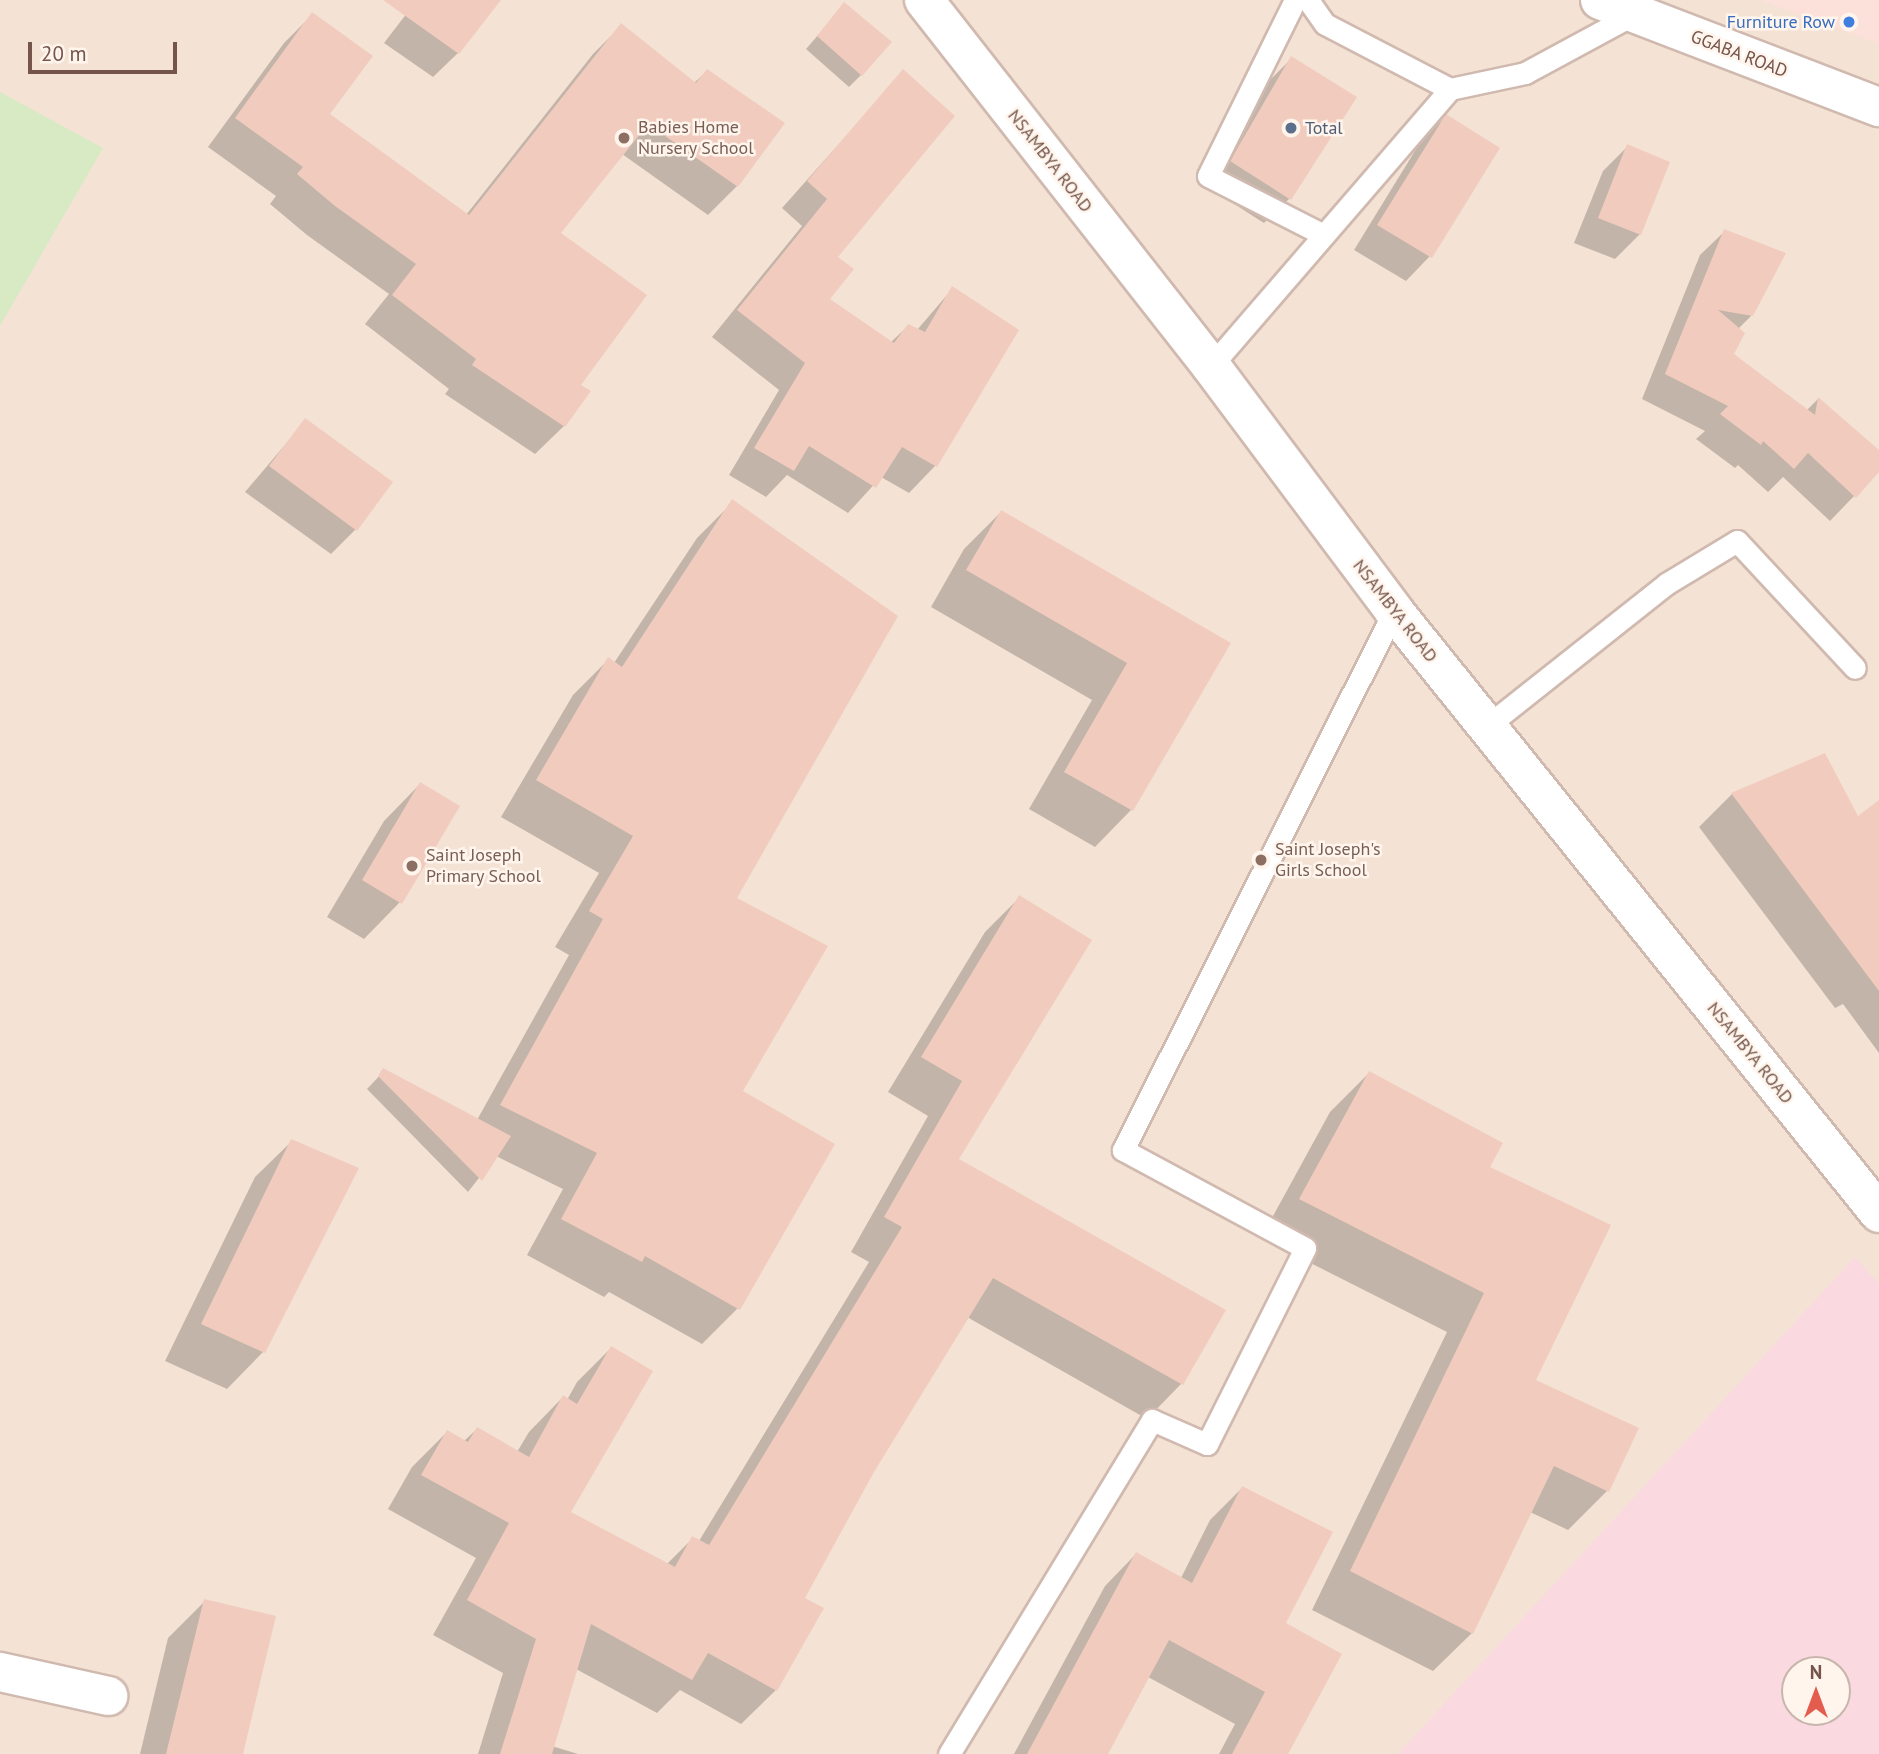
<!DOCTYPE html>
<html>
<head>
<meta charset="utf-8">
<style>
	body { margin:0 }
	#map { position:relative; width:1879px; height:1754px; overflow:hidden; background:#fcf1e6; font-family:"PT Sans",sans-serif }
	div>[style] { position:absolute }
	.residential>* { inset:0; background:#f4e2d4 }
	.commercial>* { inset:0; background:#fce0da }
	.medical>* { inset:0; background:#fad9e1 }
	.green>* { inset:0; background:#d8eac4 }
	.shadow>* { inset:0; background:#0003 }
	.building>* { inset:0; background:#f1ccbe }
	.roads { filter:drop-shadow(2px 0 #d0b9af) drop-shadow(-2px 0 #d0b9af) drop-shadow(0 2px #d0b9af) drop-shadow(0 -2px #d0b9af) }
	.service>* { height:21px; margin:-10.5px; padding:0 10.5px; transform-origin:10.5px; border-radius:10.5px; background:#fff }
	.minor>* { height:38px; margin:-19px; padding:0 19px; transform-origin:19px; border-radius:19px; background:#fff }
	.secondary>* { height:38px; margin:-19px; padding:0 19px; transform-origin:19px; border-radius:19px; background:#fff }
	.dots>* { width:19px; height:19px; translate:-50% -50%; box-sizing:border-box; border:4px solid #fff5ec; border-radius:50% }
	span { translate:-50% -50%; white-space:nowrap; text-align:center; line-height:1.15; -webkit-text-stroke:5px #fff5ec; paint-order:stroke }
	.shop-label { font-size:18px; color:#366cbe }
	.right { translate:-100% -50%; text-align:right }
	.street-label { font-size:18px; color:#75554b }
	.education-label { font-size:18px; color:#785e54 }
	.left { translate:0 -50%; text-align:left }
	.service-label { font-size:18px; color:#4e5e75 }
	.north { position:absolute; left:1781px; top:1656px; width:70px; height:70px; box-sizing:border-box; background:#fff5ec; border:2px solid #c8b5ac; border-radius:50%; rotate:0deg; font-size:19px; font-weight:700; line-height:28px; text-align:center; color:#75554b }
	.north::after { content:''; display:block; margin:auto; width:24px; height:32px; background:#e45c4d; clip-path:polygon(50% 0,100% 100%,50% 72%,0 100%) }
	.scale { position:absolute; left:28px; top:42px; width:149px; height:32px; box-sizing:border-box; border:4px solid #75554b; border-top:0; padding-left:9px; font-size:21px; line-height:24px; white-space:nowrap; color:#75554b; -webkit-text-stroke:5px #fff5ec; paint-order:stroke }
</style>
</head>
<body>
<div id="map">
	<div class="residential">
		<div style="clip-path:polygon(evenodd,0 0,1879px 0,1879px 1754px,0 1754px,0 0,1795px 1670px,1837px 1670px,1837px 1712px,1795px 1712px,1795px 1670px)"></div>
	</div>
	<div class="commercial">
		<div style="clip-path:polygon(1760px 0,1879px 0,1879px 44px)"></div>
	</div>
	<div class="medical">
		<div style="clip-path:polygon(evenodd,1855px 1257px,1879px 1284px,1879px 1754px,1398px 1754px,1855px 1257px,1795px 1670px,1837px 1670px,1837px 1712px,1795px 1712px,1795px 1670px)"></div>
	</div>
	<div class="green">
		<div style="clip-path:polygon(0 92px,103px 148px,0 326px)"></div>
	</div>
	<div class="shadow">
		<div style="clip-path:polygon(417px 0,494px 0,458px 53px,433px 77px,384px 43px)"></div>
		<div style="clip-path:polygon(845px 4px,861px 75px,849px 87px,806px 49px)"></div>
		<div style="clip-path:polygon(312px 15px,328px 115px,466px 215px,593px 54px,621px 26px,694px 83px,707px 71px,782px 123px,737px 186px,708px 215px,622px 154px,559px 234px,578px 385px,564px 426px,535px 454px,445px 394px,449px 389px,365px 324px,389px 294px,307px 235px,270px 204px,276px 196px,208px 147px,284px 43px)"></div>
		<div style="clip-path:polygon(1292px 58px,1289px 199px,1264px 223px,1206px 186px,1267px 83px)"></div>
		<div style="clip-path:polygon(903px 72px,836px 257px,827px 299px,890px 343px,908px 326px,917px 330px,953px 288px,935px 466px,909px 493px,881px 477px,848px 513px,787px 475px,766px 497px,729px 475px,779px 390px,712px 337px,802px 226px,782px 208px)"></div>
		<div style="clip-path:polygon(1446px 116px,1430px 256px,1406px 281px,1354px 250px,1421px 141px)"></div>
		<div style="clip-path:polygon(1627px 147px,1640px 234px,1615px 259px,1574px 243px,1603px 171px)"></div>
		<div style="clip-path:polygon(1725px 231px,1752px 315px,1738px 329px,1732px 355px,1806px 411px,1818px 399px,1879px 452px,1879px 470px,1830px 521px,1783px 477px,1768px 492px,1738px 465px,1735px 468px,1696px 439px,1705px 431px,1642px 399px,1700px 255px)"></div>
		<div style="clip-path:polygon(306px 420px,356px 529px,331px 554px,245px 492px)"></div>
		<div style="clip-path:polygon(733px 502px,738px 1308px,702px 1344px,609px 1292px,604px 1297px,527px 1255px,563px 1189px,496px 1156px,468px 1192px,367px 1089px,384px 1071px,477px 1120px,569px 955px,555px 947px,599px 873px,501px 817px,573px 695px,609px 659px,614px 663px,697px 538px)"></div>
		<div style="clip-path:polygon(1001px 512px,1228px 643px,1131px 810px,1095px 847px,1029px 809px,1092px 700px,931px 607px,964px 549px)"></div>
		<div style="clip-path:polygon(1824px 755px,1857px 819px,1879px 803px,1879px 1053px,1843px 1004px,1835px 1008px,1699px 827px,1732px 794px)"></div>
		<div style="clip-path:polygon(420px 784px,400px 902px,364px 939px,327px 917px,384px 821px)"></div>
		<div style="clip-path:polygon(1019px 898px,956px 1159px,1223px 1310px,1181px 1384px,1147px 1419px,967px 1317px,873px 1471px,803px 1599px,776px 1690px,741px 1724px,680px 1690px,657px 1713px,576px 1669px,552px 1746px,578px 1754px,478px 1754px,503px 1673px,433px 1635px,476px 1558px,388px 1509px,412px 1467px,447px 1432px,464px 1441px,477px 1429px,517px 1452px,529px 1432px,563px 1397px,567px 1400px,577px 1382px,611px 1348px,568px 1513px,666px 1565px,693px 1538px,699px 1541px,869px 1262px,851px 1252px,928px 1116px,888px 1092px,985px 932px)"></div>
		<div style="clip-path:polygon(1369px 1073px,1488px 1167px,1534px 1381px,1607px 1491px,1568px 1530px,1530px 1512px,1472px 1633px,1433px 1671px,1312px 1610px,1447px 1332px,1261px 1238px,1330px 1112px)"></div>
		<div style="clip-path:polygon(292px 1141px,263px 1352px,227px 1389px,165px 1361px,255px 1177px)"></div>
		<div style="clip-path:polygon(1242px 1488px,1286px 1754px,1219px 1754px,1235px 1724px,1148px 1677px,1106px 1754px,1014px 1754px,1105px 1586px,1136px 1554px,1181px 1578px,1210px 1520px)"></div>
		<div style="clip-path:polygon(205px 1601px,241px 1754px,140px 1754px,168px 1638px)"></div>
	</div>
	<div class="building">
		<div style="clip-path:polygon(383px 0,501px 0,459px 54px)"></div>
		<div style="clip-path:polygon(844px 2px,892px 42px,862px 76px,817px 36px)"></div>
		<div style="clip-path:polygon(312px 12px,373px 56px,330px 114px,469px 215px,621px 23px,696px 83px,707px 69px,785px 123px,738px 187px,648px 124px,561px 233px,647px 295px,581px 385px,591px 391px,565px 427px,472px 365px,476px 359px,392px 295px,416px 264px,335px 206px,297px 174px,303px 167px,235px 118px)"></div>
		<div style="clip-path:polygon(1291px 56px,1357px 97px,1291px 200px,1230px 161px)"></div>
		<div style="clip-path:polygon(903px 69px,955px 116px,838px 257px,854px 269px,830px 299px,894px 343px,908px 324px,925px 332px,952px 286px,1019px 330px,937px 467px,902px 447px,876px 488px,809px 446px,794px 471px,754px 448px,805px 363px,737px 310px,827px 199px,807px 181px)"></div>
		<div style="clip-path:polygon(1446px 114px,1500px 148px,1432px 258px,1377px 225px)"></div>
		<div style="clip-path:polygon(1627px 144px,1670px 162px,1641px 235px,1598px 218px)"></div>
		<div style="clip-path:polygon(1724px 229px,1786px 253px,1753px 316px,1718px 310px,1745px 333px,1734px 354px,1815px 415px,1818px 397px,1879px 450px,1879px 472px,1856px 498px,1808px 453px,1794px 469px,1763px 441px,1761px 445px,1720px 414px,1728px 406px,1665px 374px)"></div>
		<div style="clip-path:polygon(305px 418px,393px 482px,357px 531px,269px 466px)"></div>
		<div style="clip-path:polygon(732px 499px,898px 616px,737px 898px,828px 946px,743px 1091px,835px 1144px,740px 1310px,645px 1256px,642px 1262px,561px 1219px,597px 1153px,500px 1105px,603px 919px,589px 911px,633px 836px,536px 780px,608px 657px,622px 667px)"></div>
		<div style="clip-path:polygon(1001px 510px,1231px 643px,1133px 811px,1064px 772px,1127px 663px,966px 570px)"></div>
		<div style="clip-path:polygon(1825px 753px,1858px 816px,1879px 800px,1879px 991px,1731px 793px)"></div>
		<div style="clip-path:polygon(420px 782px,460px 806px,402px 904px,362px 880px)"></div>
		<div style="clip-path:polygon(1019px 895px,1092px 940px,959px 1159px,1226px 1310px,1183px 1385px,993px 1278px,874px 1472px,805px 1598px,824px 1608px,777px 1691px,708px 1653px,692px 1680px,591px 1624px,552px 1754px,500px 1754px,536px 1639px,467px 1600px,509px 1523px,421px 1475px,447px 1430px,468px 1442px,477px 1427px,529px 1457px,563px 1395px,577px 1404px,611px 1346px,653px 1371px,571px 1512px,675px 1567px,692px 1536px,709px 1545px,902px 1227px,884px 1217px,962px 1081px,921px 1057px)"></div>
		<div style="clip-path:polygon(383px 1068px,511px 1136px,482px 1181px,378px 1076px)"></div>
		<div style="clip-path:polygon(1369px 1071px,1503px 1143px,1490px 1167px,1611px 1225px,1536px 1380px,1639px 1428px,1609px 1492px,1554px 1466px,1473px 1634px,1350px 1571px,1484px 1293px,1299px 1199px)"></div>
		<div style="clip-path:polygon(291px 1139px,359px 1168px,265px 1353px,201px 1324px)"></div>
		<div style="clip-path:polygon(1242px 1486px,1333px 1532px,1286px 1623px,1342px 1654px,1288px 1754px,1232px 1754px,1265px 1692px,1169px 1640px,1108px 1754px,1027px 1754px,1136px 1552px,1192px 1583px)"></div>
		<div style="clip-path:polygon(204px 1599px,276px 1616px,243px 1754px,166px 1754px)"></div>
	</div>
	<div class="roads">
		<div class="service">
			<div style="left:1295px;top:0;width:196px;rotate:116.3deg"></div>
			<div style="left:1208px;top:176px;width:130px;rotate:27deg"></div>
			<div style="left:1308px;top:0;width:29px;rotate:55deg"></div>
			<div style="left:1325px;top:24px;width:141px;rotate:27.5deg"></div>
			<div style="left:1450px;top:89px;width:77px;rotate:-12deg"></div>
			<div style="left:1525px;top:73px;width:124px;rotate:-28.4deg"></div>
			<div style="left:1211px;top:366px;width:366px;rotate:-49.2deg"></div>
			<div style="left:1487px;top:726px;width:228px;rotate:-38.4deg"></div>
			<div style="left:1666px;top:584px;width:83px;rotate:-31.2deg"></div>
			<div style="left:1737px;top:541px;width:173px;rotate:47.1deg"></div>
			<div style="left:949px;top:1754px;width:391px;rotate:-58.7deg"></div>
			<div style="left:1152px;top:1420px;width:60px;rotate:23.6deg"></div>
			<div style="left:1207px;top:1444px;width:219px;rotate:-63.4deg"></div>
			<div style="left:1305px;top:1248px;width:207px;rotate:-151.7deg"></div>
			<div style="left:1123px;top:1150px;width:603px;rotate:-63.31deg"></div>
		</div>
		<div class="minor">
			<div style="left:0;top:1672px;width:111px;rotate:12.5deg"></div>
		</div>
		<div class="secondary">
			<div style="left:924px;top:0;width:465px;rotate:51.9deg"></div>
			<div style="left:1211px;top:366px;width:306px;rotate:53.2deg"></div>
			<div style="left:1394px;top:611px;width:773px;rotate:51.14deg"></div>
			<div style="left:1600px;top:0;width:299px;rotate:21deg"></div>
		</div>
	</div>
	<div class="dots">
		<div style="left:1849px;top:22px;background:#3f7fe0"></div>
		<div style="left:1291px;top:128px;background:#5c6f8a"></div>
		<div style="left:624px;top:138px;background:#8d6e63"></div>
		<div style="left:1261px;top:860px;background:#8d6e63"></div>
		<div style="left:412px;top:866px;background:#8d6e63"></div>
	</div>
	<div class="shop-label">
		<span class="right" style="left:1835px;top:22px">Furniture Row</span>
	</div>
	<div class="street-label">
		<span style="left:1739px;top:54px;rotate:21deg">GGABA ROAD</span>
		<span style="left:1050px;top:161px;rotate:52deg">NSAMBYA ROAD</span>
		<span style="left:1395px;top:611px;rotate:52deg">NSAMBYA ROAD</span>
		<span style="left:1750px;top:1053px;rotate:51deg">NSAMBYA ROAD</span>
	</div>
	<div class="education-label">
		<span class="left" style="left:638px;top:138px">Babies Home<br>Nursery School</span>
		<span class="left" style="left:1275px;top:860px">Saint Joseph's<br>Girls School</span>
		<span class="left" style="left:426px;top:866px">Saint Joseph<br>Primary School</span>
	</div>
	<div class="service-label">
		<span class="left" style="left:1305px;top:128px">Total</span>
	</div>
	<div class="north">N</div>
	<div class="scale">20 m</div>
</div>
</body>
</html>
